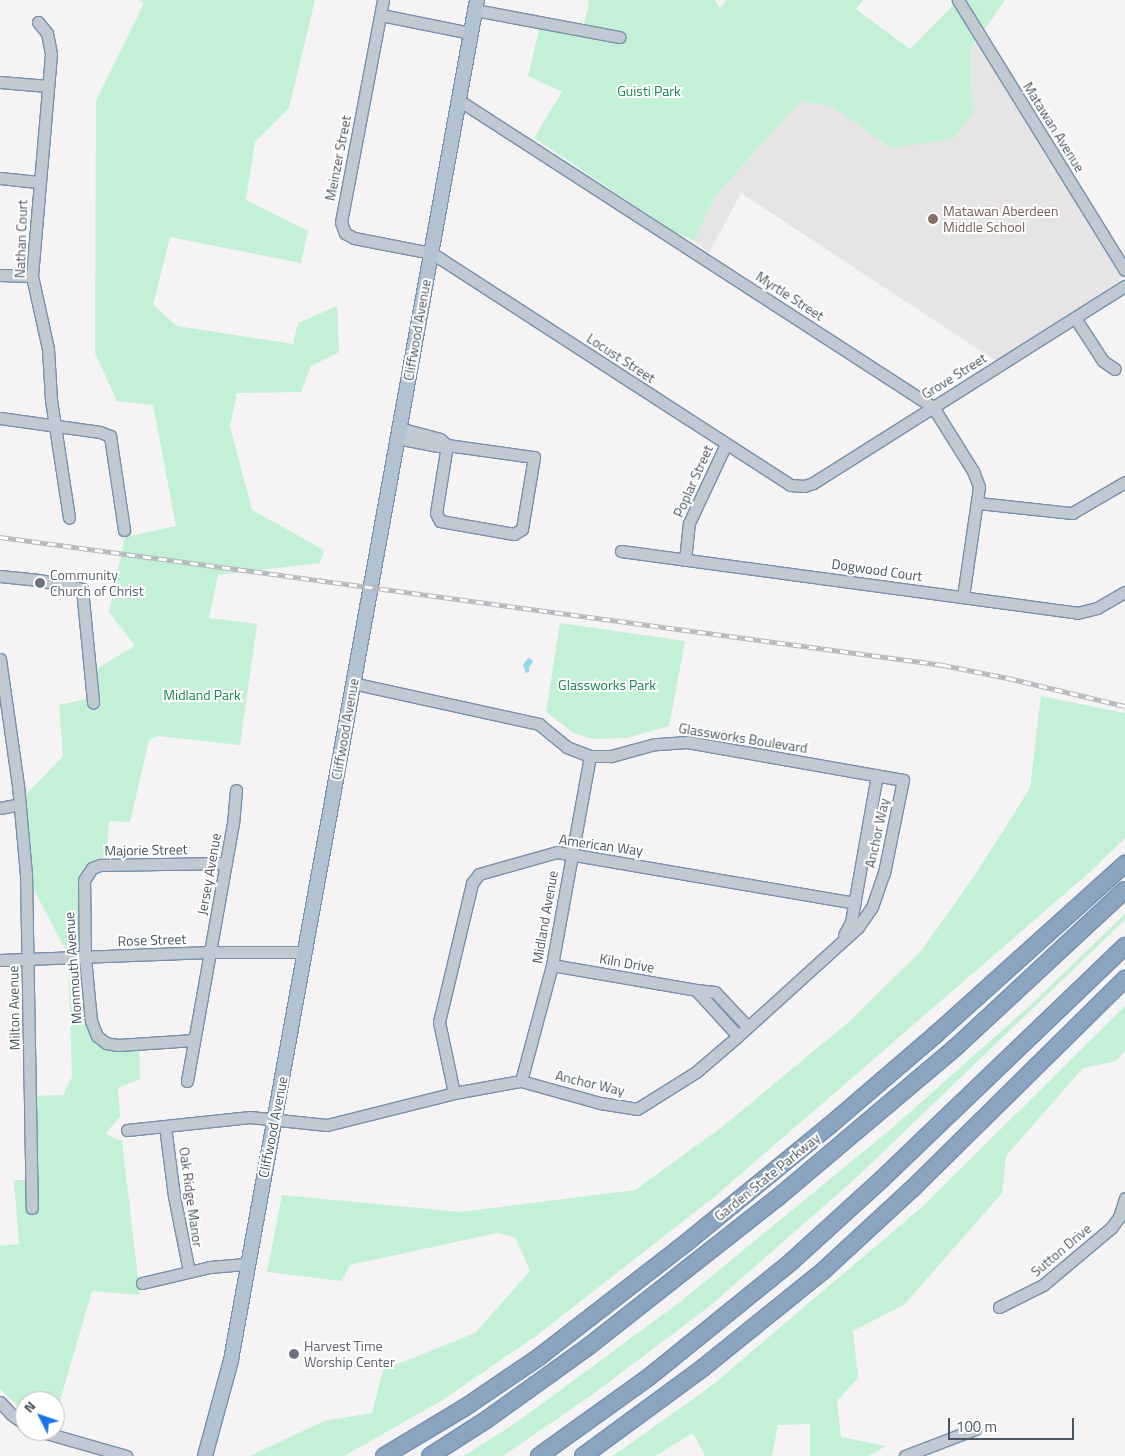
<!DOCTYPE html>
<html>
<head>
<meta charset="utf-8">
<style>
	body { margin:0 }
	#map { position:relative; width:1125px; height:1456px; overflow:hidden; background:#f5f3f3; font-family:"Titillium Web",sans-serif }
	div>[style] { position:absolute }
	.education>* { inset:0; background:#e6e4e5 }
	.green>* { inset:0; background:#c3f1d5 }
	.water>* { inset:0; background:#90daee }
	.roads { filter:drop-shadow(1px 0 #7690ad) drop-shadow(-1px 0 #7690ad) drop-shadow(0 1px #7690ad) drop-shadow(0 -1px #7690ad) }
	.minor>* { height:11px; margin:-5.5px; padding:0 5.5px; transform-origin:5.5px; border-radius:5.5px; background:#c1cad2 }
	.major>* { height:14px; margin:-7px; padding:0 7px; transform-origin:7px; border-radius:7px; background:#b3c2d1 }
	.highway>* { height:16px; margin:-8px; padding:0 8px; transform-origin:8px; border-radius:8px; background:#8ba5c1 }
	.rail>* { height:4.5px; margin-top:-2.25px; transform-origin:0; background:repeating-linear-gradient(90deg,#fff 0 8px,#b5b8bd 0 16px); box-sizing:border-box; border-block:1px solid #b5b8bd }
	.dots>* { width:14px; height:14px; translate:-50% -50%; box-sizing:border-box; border:2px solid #fff; border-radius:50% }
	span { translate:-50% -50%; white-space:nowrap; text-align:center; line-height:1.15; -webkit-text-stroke:4px #fff; paint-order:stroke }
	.park-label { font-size:14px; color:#17864f }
	.street-label { font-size:14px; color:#4a5661 }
	.education-label { font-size:14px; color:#785e54 }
	.left { translate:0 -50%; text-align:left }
	.worship-label { font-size:14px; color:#5b616d }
	.north { position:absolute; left:15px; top:1391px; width:50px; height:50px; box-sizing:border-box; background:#fff; border:1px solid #b7bbc0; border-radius:50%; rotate:311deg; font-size:14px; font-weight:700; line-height:20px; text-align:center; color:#4a5661 }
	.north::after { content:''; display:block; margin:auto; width:18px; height:22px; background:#1a73e8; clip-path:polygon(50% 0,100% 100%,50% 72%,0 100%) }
	.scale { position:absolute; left:948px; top:1418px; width:126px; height:22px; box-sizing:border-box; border:2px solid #4a5661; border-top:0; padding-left:6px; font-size:15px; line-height:18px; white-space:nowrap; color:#4a5661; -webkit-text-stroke:4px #fff; paint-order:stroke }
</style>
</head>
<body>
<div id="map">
	<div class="education">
		<div style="clip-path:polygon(976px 42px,1121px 276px,1120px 281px,996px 361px,741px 193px,709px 253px,694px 241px,715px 196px,801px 101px,833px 107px,891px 148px,973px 113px,970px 50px)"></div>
	</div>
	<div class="green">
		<div style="clip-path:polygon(139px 0,315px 0,289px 108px,255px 142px,246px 200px,308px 231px,301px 263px,170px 237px,153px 305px,177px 326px,293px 344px,298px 323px,337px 306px,339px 352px,311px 366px,301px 392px,237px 393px,230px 426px,252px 510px,324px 550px,320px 563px,218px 575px,209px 618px,257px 624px,240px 745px,159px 736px,149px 740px,130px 822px,109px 821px,106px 859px,97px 859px,84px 867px,89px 869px,89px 955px,102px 1039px,139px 1042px,140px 1079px,118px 1088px,120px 1117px,105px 1134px,122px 1141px,140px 1295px,92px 1291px,55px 1418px,55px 1401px,25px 1401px,25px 1413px,0 1389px,0 1246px,19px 1244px,14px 1180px,28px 1180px,33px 1096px,63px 1095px,72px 1077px,68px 954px,28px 879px,21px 800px,63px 756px,59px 705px,95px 697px,93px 671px,135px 646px,109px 612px,125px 537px,176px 526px,153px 405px,117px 401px,95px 353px,96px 101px,144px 3px)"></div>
		<div style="clip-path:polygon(588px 0,715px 0,720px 8px,727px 0,863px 0,856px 9px,910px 49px,958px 0,1005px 0,970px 50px,973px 113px,953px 139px,891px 148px,833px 107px,801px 101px,715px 196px,694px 241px,673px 231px,534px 138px,562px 92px,528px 76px,540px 26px,581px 35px,589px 4px)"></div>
		<div style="clip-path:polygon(560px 623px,685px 641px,669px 726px,626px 738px,593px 739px,574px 733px,546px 712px)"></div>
		<div style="clip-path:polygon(1041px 696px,1125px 713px,1125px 838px,1090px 872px,713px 1198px,536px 1336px,441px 1401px,344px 1456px,250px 1456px,324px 1421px,372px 1413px,383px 1370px,475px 1333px,530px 1271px,515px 1237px,497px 1233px,350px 1265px,342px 1281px,267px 1272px,282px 1195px,460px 1212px,635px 1190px,722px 1127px,851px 1020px,922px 950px,977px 872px,1030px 788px)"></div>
		<div style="clip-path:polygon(1125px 914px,1125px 920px,856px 1178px,711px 1305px,589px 1397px,503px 1456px,464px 1456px,517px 1422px,680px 1302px,891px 1129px,1025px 1010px)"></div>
		<div style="clip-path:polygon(1125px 1006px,1125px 1050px,1116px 1061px,1083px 1068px,1006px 1156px,1002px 1193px,904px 1305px,853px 1331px,858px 1378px,837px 1401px,841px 1437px,886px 1446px,868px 1456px,810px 1456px,810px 1424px,778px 1425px,772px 1456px,705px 1456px,693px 1433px,655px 1456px,613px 1456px,710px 1387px,923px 1206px)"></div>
	</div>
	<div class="water">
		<div style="clip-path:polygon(528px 658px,531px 659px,533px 662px,529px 667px,529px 672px,526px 673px,523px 665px)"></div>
	</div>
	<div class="roads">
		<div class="minor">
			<div style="left:383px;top:0;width:226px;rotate:100.7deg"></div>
			<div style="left:341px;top:222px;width:12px;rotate:70deg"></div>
			<div style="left:345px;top:233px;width:10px;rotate:29deg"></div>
			<div style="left:354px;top:238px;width:78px;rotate:11deg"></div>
			<div style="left:431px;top:253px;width:12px;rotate:31deg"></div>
			<div style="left:441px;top:259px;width:416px;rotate:32.9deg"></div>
			<div style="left:790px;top:485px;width:14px;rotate:4deg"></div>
			<div style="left:804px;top:486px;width:9px;rotate:-18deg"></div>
			<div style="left:813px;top:483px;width:369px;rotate:-32.3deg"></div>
			<div style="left:958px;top:0;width:317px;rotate:58.3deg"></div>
			<div style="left:475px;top:10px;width:147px;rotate:10.6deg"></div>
			<div style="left:381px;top:15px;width:92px;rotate:11.3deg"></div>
			<div style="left:38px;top:22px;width:14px;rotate:51deg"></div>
			<div style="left:47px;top:33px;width:21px;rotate:79deg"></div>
			<div style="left:51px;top:54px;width:223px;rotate:94.9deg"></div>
			<div style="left:32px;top:276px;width:75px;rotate:77.6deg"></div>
			<div style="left:48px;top:349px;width:51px;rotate:86.6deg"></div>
			<div style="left:51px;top:400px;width:119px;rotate:81.3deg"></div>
			<div style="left:0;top:82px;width:48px;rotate:4.8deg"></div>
			<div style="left:460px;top:101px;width:563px;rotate:32.9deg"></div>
			<div style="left:933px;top:407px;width:75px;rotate:58deg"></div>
			<div style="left:973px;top:471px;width:17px;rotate:69deg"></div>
			<div style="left:979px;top:487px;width:111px;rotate:98.3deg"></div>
			<div style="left:0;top:178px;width:38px;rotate:6deg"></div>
			<div style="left:0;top:275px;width:32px;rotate:2deg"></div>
			<div style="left:1075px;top:318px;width:51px;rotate:56.9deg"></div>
			<div style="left:1103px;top:361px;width:14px;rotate:34deg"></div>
			<div style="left:0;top:418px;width:101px;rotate:8deg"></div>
			<div style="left:100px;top:432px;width:11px;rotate:22deg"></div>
			<div style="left:110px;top:436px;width:95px;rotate:81.5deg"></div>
			<div style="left:399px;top:428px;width:42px;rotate:15deg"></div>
			<div style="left:440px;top:439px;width:9px;rotate:41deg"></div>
			<div style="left:397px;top:438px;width:42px;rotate:11deg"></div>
			<div style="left:438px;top:446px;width:9px;rotate:-6deg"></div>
			<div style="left:447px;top:445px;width:88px;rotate:7.9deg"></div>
			<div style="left:534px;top:457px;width:73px;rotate:99.5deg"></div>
			<div style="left:522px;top:529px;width:9px;rotate:148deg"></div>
			<div style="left:514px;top:534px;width:75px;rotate:-170deg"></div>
			<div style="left:440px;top:521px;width:9px;rotate:-117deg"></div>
			<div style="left:436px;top:513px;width:69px;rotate:-80.8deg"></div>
			<div style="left:978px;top:503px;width:95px;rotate:6.1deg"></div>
			<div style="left:1072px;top:513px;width:61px;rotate:-30.3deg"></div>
			<div style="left:621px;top:551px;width:460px;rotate:7.7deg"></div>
			<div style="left:1077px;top:613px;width:21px;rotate:-14deg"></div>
			<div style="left:1097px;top:608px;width:32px;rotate:-30deg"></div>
			<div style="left:685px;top:560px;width:37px;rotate:-84deg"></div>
			<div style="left:689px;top:523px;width:87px;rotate:-64.9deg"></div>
			<div style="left:0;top:576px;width:39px;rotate:6deg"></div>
			<div style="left:39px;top:580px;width:44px;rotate:11.8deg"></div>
			<div style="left:82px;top:589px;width:114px;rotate:84.4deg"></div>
			<div style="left:0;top:659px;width:127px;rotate:81.9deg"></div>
			<div style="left:18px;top:785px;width:89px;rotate:84.9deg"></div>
			<div style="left:26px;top:874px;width:334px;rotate:89deg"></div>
			<div style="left:0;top:808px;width:20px;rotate:-11deg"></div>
			<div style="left:844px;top:935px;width:15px;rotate:-62deg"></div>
			<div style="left:851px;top:922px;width:149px;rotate:-80deg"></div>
			<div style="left:0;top:960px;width:210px;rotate:-2.2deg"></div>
			<div style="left:210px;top:952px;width:95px"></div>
			<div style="left:552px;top:965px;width:146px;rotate:9.8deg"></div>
			<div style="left:696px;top:990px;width:62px;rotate:47.6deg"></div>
			<div style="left:696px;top:990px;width:19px;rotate:6deg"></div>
			<div style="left:715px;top:992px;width:48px;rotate:46.7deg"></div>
			<div style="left:194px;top:1040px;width:76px;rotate:176.2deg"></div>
			<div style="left:118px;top:1045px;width:12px;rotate:-171deg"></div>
			<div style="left:106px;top:1043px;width:11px;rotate:-142deg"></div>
			<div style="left:97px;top:1036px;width:16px;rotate:-112deg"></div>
			<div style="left:91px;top:1021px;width:63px;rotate:-95.4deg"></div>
			<div style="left:85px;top:958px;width:78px;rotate:-90.7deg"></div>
			<div style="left:84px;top:880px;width:14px;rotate:-56deg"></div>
			<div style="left:92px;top:868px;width:9px;rotate:-21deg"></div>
			<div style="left:100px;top:865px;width:126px;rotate:-0.9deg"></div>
			<div style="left:187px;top:1081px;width:261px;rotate:-79.9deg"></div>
			<div style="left:233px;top:824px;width:34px;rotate:-85deg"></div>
			<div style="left:521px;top:1081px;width:120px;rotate:-75deg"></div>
			<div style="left:552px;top:965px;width:212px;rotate:-79.7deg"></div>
			<div style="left:454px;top:1093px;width:73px;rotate:-101.9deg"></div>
			<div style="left:439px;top:1022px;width:143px;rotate:-76.6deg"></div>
			<div style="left:472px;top:883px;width:11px;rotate:-52deg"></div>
			<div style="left:479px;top:874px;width:81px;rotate:-15.8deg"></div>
			<div style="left:557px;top:852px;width:302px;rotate:9.7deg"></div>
			<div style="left:165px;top:1126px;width:71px;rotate:82.7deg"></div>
			<div style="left:174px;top:1196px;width:77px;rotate:78.8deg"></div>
			<div style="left:127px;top:1130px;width:124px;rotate:-6deg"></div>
			<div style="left:250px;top:1117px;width:77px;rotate:5.9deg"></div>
			<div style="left:327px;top:1125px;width:131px;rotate:-14.1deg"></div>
			<div style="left:454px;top:1093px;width:68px;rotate:-10.2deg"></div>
			<div style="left:521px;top:1081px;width:82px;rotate:15.6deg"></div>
			<div style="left:600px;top:1103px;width:37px;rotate:9deg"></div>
			<div style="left:637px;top:1109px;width:70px;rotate:-32.1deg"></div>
			<div style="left:696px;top:1072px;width:55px;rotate:-40.6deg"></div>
			<div style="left:738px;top:1036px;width:162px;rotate:-42.2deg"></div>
			<div style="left:858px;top:927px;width:24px;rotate:-55deg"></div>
			<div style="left:872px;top:907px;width:36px;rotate:-71deg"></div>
			<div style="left:884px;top:873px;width:95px;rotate:-78.5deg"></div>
			<div style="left:903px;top:780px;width:219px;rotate:-170deg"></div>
			<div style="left:687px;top:742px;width:32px;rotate:176deg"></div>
			<div style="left:655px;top:744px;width:46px;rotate:164.7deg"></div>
			<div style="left:611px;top:756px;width:21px;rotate:180deg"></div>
			<div style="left:590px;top:756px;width:25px;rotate:-159deg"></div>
			<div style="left:567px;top:747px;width:36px;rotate:-141deg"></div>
			<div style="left:539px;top:724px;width:190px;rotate:-167.6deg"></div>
			<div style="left:142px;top:1283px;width:70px;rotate:-13.2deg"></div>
			<div style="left:210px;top:1267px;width:38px;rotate:-5deg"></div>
			<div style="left:999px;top:1307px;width:49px;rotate:-26.6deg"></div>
			<div style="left:1043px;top:1285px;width:89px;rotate:-40deg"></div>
			<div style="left:1111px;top:1228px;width:14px;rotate:-54deg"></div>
			<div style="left:1119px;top:1217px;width:20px;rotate:-72deg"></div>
			<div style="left:0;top:1402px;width:16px;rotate:47deg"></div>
			<div style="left:11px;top:1414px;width:17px;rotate:36deg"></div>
			<div style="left:39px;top:1431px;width:91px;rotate:16deg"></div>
			<div style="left:905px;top:1456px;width:75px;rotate:-21.1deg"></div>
		</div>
		<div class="major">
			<div style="left:205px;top:1456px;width:99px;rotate:-74.8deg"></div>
			<div style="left:231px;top:1360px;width:1382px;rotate:-79.75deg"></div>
		</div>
		<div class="highway">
			<div style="left:384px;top:1456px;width:93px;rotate:-31deg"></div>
			<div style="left:464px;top:1408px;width:91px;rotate:-34.2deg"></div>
			<div style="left:539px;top:1357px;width:186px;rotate:-37.8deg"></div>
			<div style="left:686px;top:1243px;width:185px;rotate:-39.3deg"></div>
			<div style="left:829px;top:1126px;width:140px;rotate:-40.6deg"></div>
			<div style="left:935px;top:1035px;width:256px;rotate:-42deg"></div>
			<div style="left:430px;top:1456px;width:67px;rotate:-32.7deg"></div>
			<div style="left:486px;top:1420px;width:127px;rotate:-35.7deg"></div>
			<div style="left:589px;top:1346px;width:238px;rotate:-38.2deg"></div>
			<div style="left:776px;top:1199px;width:237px;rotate:-40.2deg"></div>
			<div style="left:957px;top:1046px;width:229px;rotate:-42.9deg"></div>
			<div style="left:539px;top:1456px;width:135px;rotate:-35.7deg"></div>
			<div style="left:649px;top:1377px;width:184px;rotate:-39deg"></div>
			<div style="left:792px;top:1261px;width:122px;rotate:-42.3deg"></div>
			<div style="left:882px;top:1179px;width:337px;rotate:-43.8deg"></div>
			<div style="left:583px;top:1456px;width:150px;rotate:-36.3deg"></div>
			<div style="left:704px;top:1367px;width:153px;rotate:-38.9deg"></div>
			<div style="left:823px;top:1271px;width:122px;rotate:-42.7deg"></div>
			<div style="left:913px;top:1188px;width:298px;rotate:-44.6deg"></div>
		</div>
	</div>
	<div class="rail">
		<div style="left:0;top:537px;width:952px;rotate:7.73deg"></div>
		<div style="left:943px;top:665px;width:66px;rotate:11.3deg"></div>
		<div style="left:1008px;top:678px;width:120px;rotate:13.5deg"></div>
	</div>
	<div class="dots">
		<div style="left:933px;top:219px;background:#8d6e63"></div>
		<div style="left:40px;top:583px;background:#6b7280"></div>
		<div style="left:294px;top:1354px;background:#6b7280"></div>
	</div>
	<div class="park-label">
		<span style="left:649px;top:91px">Guisti Park</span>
		<span style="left:607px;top:685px">Glassworks Park</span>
		<span style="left:202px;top:695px">Midland Park</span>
	</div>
	<div class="street-label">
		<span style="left:1054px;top:127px;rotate:58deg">Matawan Avenue</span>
		<span style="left:338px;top:158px;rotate:-79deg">Meinzer Street</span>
		<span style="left:21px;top:239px;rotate:-88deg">Nathan Court</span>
		<span style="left:790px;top:296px;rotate:33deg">Myrtle Street</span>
		<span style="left:417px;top:330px;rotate:-80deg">Cliffwood Avenue</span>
		<span style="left:621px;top:358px;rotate:33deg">Locust Street</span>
		<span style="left:954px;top:376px;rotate:-32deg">Grove Street</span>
		<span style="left:693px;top:481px;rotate:-66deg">Poplar Street</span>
		<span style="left:877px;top:570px;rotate:8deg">Dogwood Court</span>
		<span style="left:345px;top:729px;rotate:-80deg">Cliffwood Avenue</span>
		<span style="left:743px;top:738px;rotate:9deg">Glassworks Boulevard</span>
		<span style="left:877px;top:833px;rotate:-78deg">Anchor Way</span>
		<span style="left:601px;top:845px;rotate:8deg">American Way</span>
		<span style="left:146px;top:850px;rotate:-1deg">Majorie Street</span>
		<span style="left:209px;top:874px;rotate:-80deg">Jersey Avenue</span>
		<span style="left:545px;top:917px;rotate:-80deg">Midland Avenue</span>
		<span style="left:152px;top:940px;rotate:-2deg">Rose Street</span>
		<span style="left:627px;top:963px;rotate:10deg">Kiln Drive</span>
		<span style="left:73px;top:968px;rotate:-94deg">Monmouth Avenue</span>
		<span style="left:14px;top:1008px;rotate:-91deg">Milton Avenue</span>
		<span style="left:590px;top:1083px;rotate:13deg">Anchor Way</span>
		<span style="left:273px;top:1127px;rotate:-79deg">Cliffwood Avenue</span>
		<span style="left:767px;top:1177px;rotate:-39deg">Garden State Parkway</span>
		<span style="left:191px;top:1197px;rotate:82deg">Oak Ridge Manor</span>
		<span style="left:1061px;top:1250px;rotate:-40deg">Sutton Drive</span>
	</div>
	<div class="education-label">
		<span class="left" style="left:943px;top:219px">Matawan Aberdeen<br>Middle School</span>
	</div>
	<div class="worship-label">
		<span class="left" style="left:50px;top:583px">Community<br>Church of Christ</span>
		<span class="left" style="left:304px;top:1354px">Harvest Time<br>Worship Center</span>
	</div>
	<div class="north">N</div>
	<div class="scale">100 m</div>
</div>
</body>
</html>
